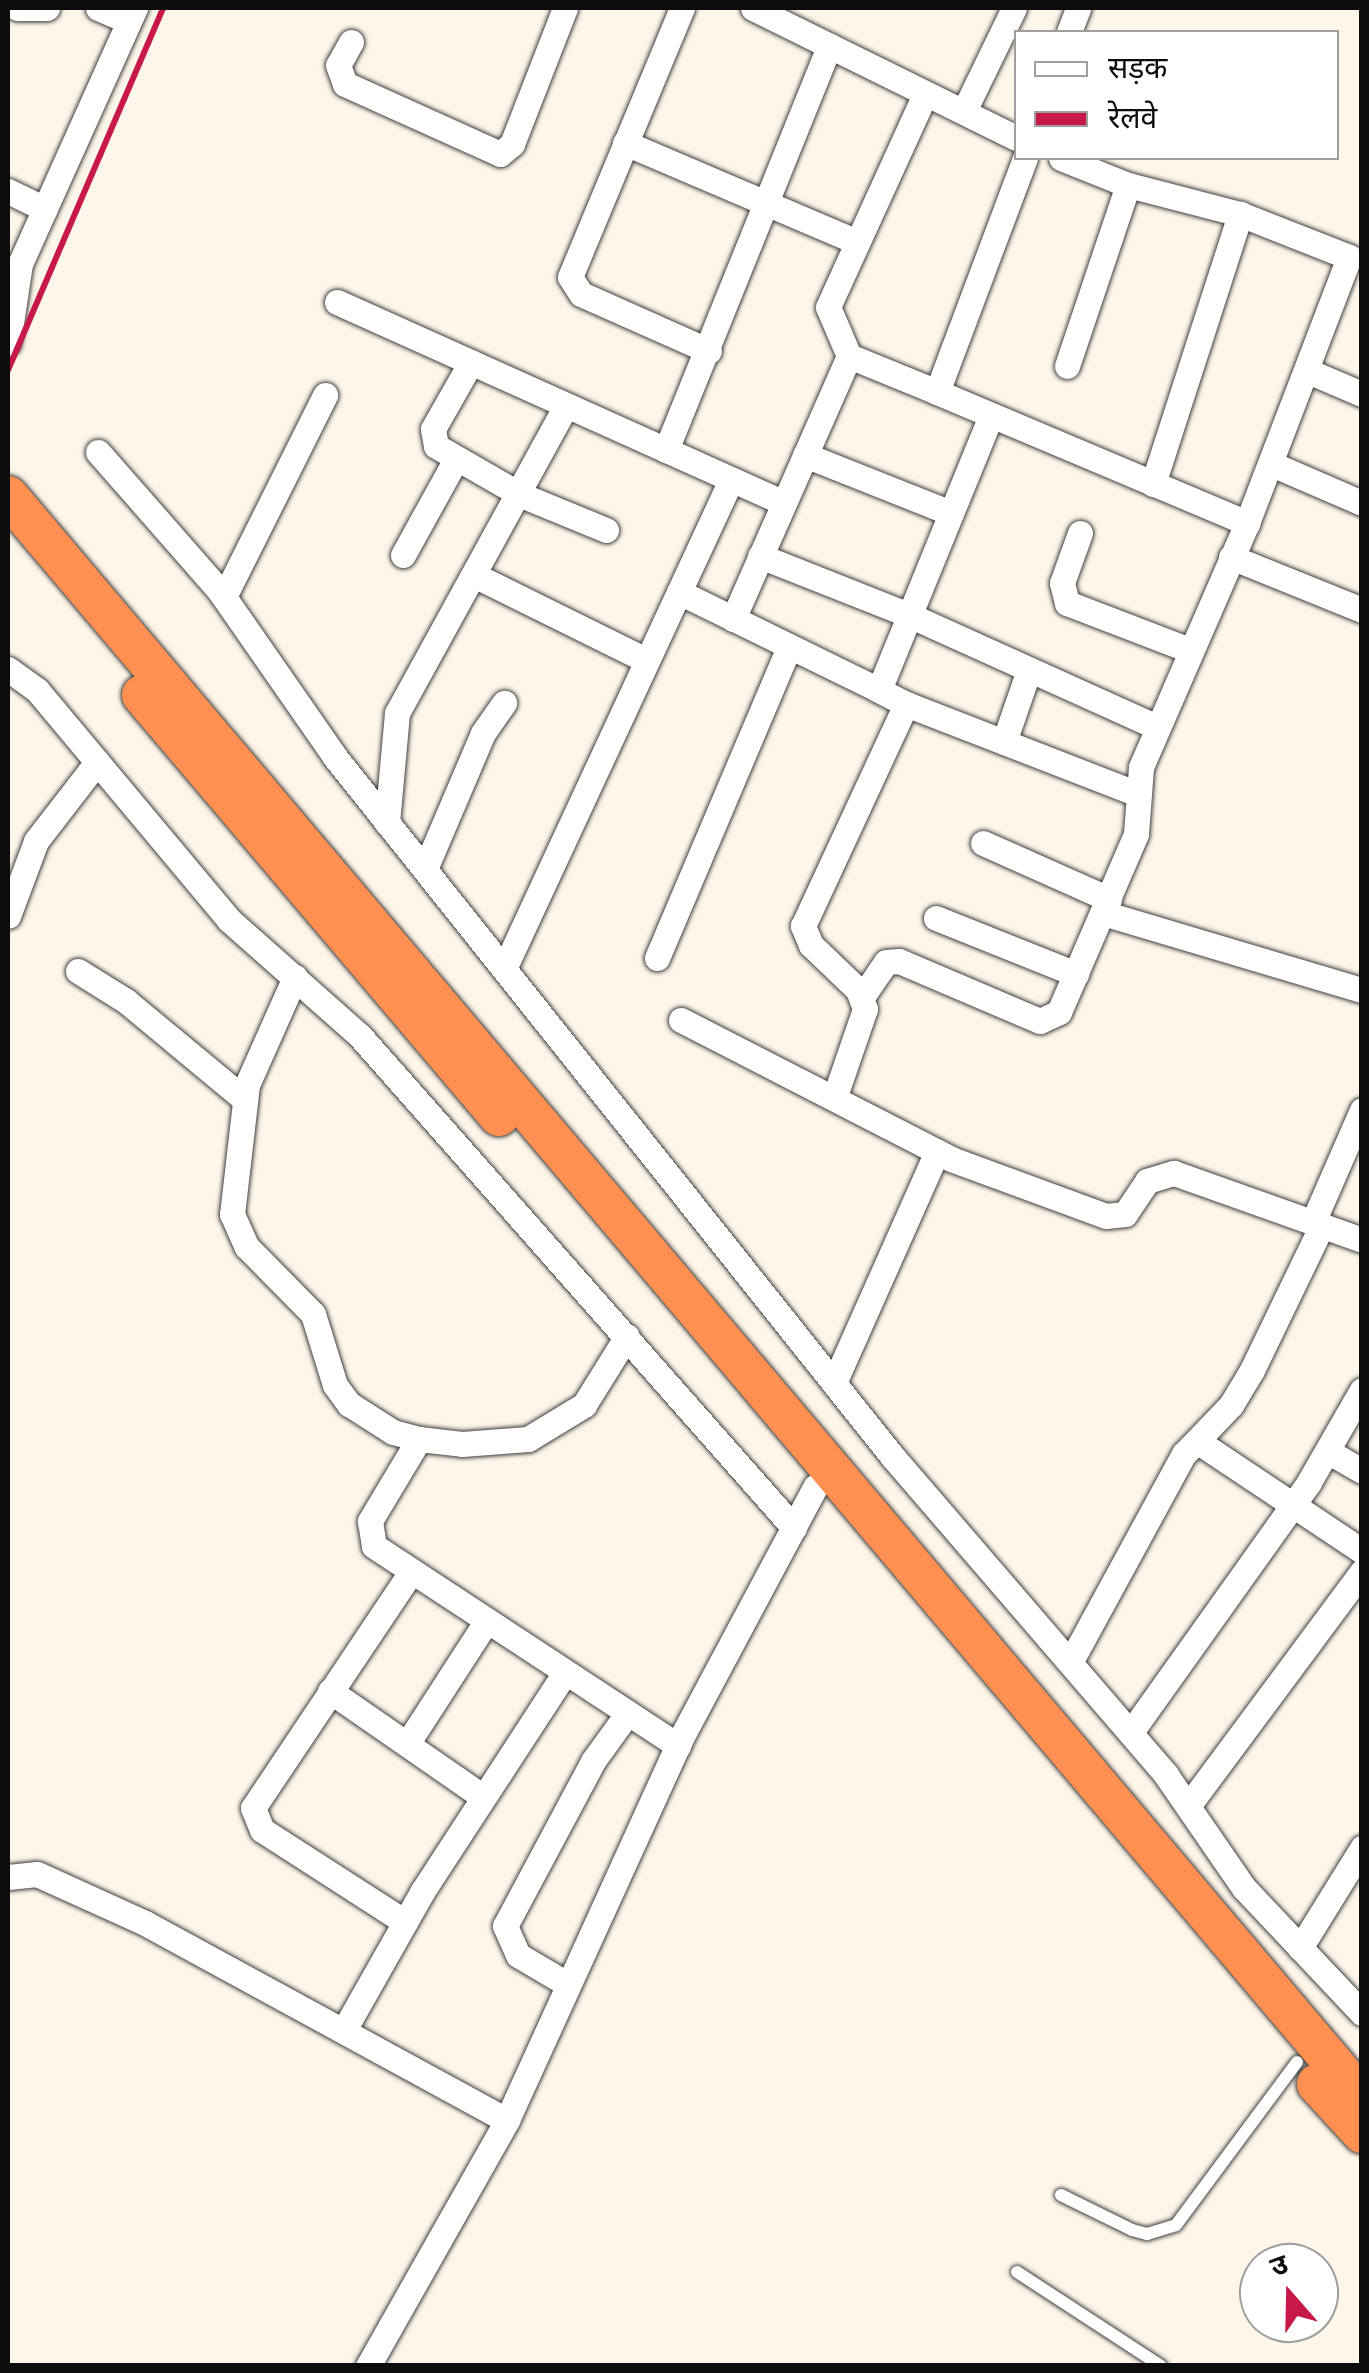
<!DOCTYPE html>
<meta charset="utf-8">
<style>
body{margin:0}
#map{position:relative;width:1369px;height:2373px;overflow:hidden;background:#fff6ea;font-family:Spectral,"Noto Sans Devanagari",serif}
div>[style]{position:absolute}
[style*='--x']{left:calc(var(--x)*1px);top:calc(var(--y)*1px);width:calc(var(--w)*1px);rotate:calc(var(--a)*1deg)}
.roads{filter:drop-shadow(0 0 2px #3f3f3f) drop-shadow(0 0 2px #3f3f3f)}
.service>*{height:12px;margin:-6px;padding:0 6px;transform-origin:6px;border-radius:6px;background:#fff}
.minor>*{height:25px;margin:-12.5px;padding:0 12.5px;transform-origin:12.5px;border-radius:12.5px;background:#fff}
.trunk>*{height:40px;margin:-20px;padding:0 20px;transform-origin:20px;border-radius:20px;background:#ff9051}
.rail>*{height:6px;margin:-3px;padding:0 3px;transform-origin:3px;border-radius:3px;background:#c6194a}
span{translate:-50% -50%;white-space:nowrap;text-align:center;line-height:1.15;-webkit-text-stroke:10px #fff;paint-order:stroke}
.frame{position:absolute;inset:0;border:10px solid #0c0c0c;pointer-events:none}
.legend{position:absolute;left:1014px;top:30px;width:325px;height:130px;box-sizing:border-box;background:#fff;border:2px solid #9e9e9e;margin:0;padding:12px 18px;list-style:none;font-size:30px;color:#0c0c0c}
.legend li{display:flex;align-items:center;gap:20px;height:50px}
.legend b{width:50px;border:2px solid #9e9e9e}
.north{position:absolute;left:1239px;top:2243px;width:100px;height:100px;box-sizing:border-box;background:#fff;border:2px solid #9e9e9e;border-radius:50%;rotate:340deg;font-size:28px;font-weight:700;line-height:40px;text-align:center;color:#0c0c0c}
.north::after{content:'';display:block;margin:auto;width:35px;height:45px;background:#c6194a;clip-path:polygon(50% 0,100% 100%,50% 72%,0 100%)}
</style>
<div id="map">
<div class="roads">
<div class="service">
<i style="--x:1061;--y:2195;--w:79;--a:26.2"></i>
<i style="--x:1132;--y:2230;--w:16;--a:15"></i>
<i style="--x:1147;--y:2234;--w:30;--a:-17"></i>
<i style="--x:1176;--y:2225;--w:203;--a:-53.4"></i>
<i style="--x:1017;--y:2272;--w:172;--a:33.1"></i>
</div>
<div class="minor">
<i style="--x:17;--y:8;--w:30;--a:0"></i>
<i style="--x:98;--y:8;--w:33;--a:23"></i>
<i style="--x:682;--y:8;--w:291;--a:112.6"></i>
<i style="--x:570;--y:277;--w:20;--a:57"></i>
<i style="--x:581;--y:294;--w:140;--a:24"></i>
<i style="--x:753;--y:8;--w:293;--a:26.3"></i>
<i style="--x:1069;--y:32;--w:26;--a:-69"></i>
<i style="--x:351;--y:42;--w:26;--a:119"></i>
<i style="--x:338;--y:65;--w:20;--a:70"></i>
<i style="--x:345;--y:84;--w:170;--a:24.3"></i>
<i style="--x:500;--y:154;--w:16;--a:-40"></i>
<i style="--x:512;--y:144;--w:146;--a:-68.7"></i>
<i style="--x:964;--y:111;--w:114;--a:-64.1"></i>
<i style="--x:625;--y:143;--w:252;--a:23.1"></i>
<i style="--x:1025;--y:158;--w:250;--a:110.6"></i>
<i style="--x:937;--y:392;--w:337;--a:22.9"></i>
<i style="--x:1247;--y:523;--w:285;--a:-69"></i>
<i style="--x:1349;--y:257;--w:117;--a:-158.5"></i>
<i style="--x:1240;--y:214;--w:116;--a:-165.5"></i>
<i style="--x:1128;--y:185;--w:72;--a:-158.1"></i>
<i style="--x:8;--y:191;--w:41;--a:25.9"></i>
<i style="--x:337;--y:302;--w:490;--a:24.2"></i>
<i style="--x:8;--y:343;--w:80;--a:-81.4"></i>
<i style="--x:20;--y:264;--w:281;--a:-65.8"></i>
<i style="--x:849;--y:356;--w:95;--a:22.2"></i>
<i style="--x:471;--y:362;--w:77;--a:119.6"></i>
<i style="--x:433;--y:429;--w:17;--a:80"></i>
<i style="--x:436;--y:446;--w:98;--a:30"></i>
<i style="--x:521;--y:495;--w:92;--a:22.4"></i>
<i style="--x:1067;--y:366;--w:191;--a:-71.4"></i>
<i style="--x:1308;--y:371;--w:59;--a:23.1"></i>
<i style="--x:666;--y:450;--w:436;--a:-68"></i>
<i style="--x:98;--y:452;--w:184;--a:48.8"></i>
<i style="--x:219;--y:590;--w:203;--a:55.2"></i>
<i style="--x:335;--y:757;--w:894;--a:51.45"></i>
<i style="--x:892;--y:1456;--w:421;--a:49.3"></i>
<i style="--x:1166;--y:1775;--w:137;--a:55.4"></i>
<i style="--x:1244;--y:1888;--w:172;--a:46.7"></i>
<i style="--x:805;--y:455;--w:157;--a:21.7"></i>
<i style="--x:1274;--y:465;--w:96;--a:23.4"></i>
<i style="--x:1153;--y:484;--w:284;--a:-72.1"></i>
<i style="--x:1080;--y:533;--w:53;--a:109.8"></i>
<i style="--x:1062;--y:583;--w:21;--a:76"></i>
<i style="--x:1067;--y:603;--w:129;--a:21"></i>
<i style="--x:403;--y:555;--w:110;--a:-61.1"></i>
<i style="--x:760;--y:556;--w:160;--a:21.6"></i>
<i style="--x:909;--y:615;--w:272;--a:24.3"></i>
<i style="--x:1231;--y:557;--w:141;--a:22"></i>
<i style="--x:476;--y:576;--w:190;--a:26.3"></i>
<i style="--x:679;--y:592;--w:223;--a:26.1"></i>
<i style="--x:224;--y:597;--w:226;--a:-63.4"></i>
<i style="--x:733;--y:619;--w:287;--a:-66.2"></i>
<i style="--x:849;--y:356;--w:53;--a:-113.2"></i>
<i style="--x:828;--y:307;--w:234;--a:-65.5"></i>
<i style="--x:8;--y:669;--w:36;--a:36"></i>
<i style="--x:37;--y:690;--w:300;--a:50.1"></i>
<i style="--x:229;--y:920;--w:175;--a:41.5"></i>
<i style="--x:360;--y:1036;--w:656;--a:48.58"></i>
<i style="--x:906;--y:704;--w:249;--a:21.2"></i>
<i style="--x:1004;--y:742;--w:76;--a:-70.9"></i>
<i style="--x:387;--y:823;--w:110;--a:-84.8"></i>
<i style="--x:397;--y:713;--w:351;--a:-61.2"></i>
<i style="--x:983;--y:843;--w:138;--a:24"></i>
<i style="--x:425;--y:869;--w:148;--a:-66.9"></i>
<i style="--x:483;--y:733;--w:37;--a:-55"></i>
<i style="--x:1103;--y:913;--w:270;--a:16.6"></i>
<i style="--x:8;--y:916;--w:80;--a:-69.5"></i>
<i style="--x:36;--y:841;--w:100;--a:-52.3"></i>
<i style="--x:936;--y:918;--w:151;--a:21.8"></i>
<i style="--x:657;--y:958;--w:338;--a:-67"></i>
<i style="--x:504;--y:969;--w:539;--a:-65.1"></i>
<i style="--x:78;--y:971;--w:57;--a:32"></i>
<i style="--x:126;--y:1001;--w:153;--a:39.7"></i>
<i style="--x:295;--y:977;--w:118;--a:114"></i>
<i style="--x:247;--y:1085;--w:130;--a:96.6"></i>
<i style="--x:232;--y:1214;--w:36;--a:66"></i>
<i style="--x:247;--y:1247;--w:94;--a:45.4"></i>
<i style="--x:313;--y:1314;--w:74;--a:72.8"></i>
<i style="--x:335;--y:1385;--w:24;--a:54"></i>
<i style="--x:349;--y:1404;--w:52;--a:32.5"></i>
<i style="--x:393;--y:1432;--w:27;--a:15"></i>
<i style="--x:419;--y:1439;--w:43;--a:6.6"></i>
<i style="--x:462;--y:1444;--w:66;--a:-4.3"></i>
<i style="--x:528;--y:1439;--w:66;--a:-31.3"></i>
<i style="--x:584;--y:1405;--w:81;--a:-58.1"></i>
<i style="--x:862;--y:997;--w:42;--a:-55.6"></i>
<i style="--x:886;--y:962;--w:13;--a:-4"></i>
<i style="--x:899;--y:961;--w:153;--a:23.1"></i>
<i style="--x:1040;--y:1021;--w:21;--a:-25"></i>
<i style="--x:1059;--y:1012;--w:194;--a:-66.6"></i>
<i style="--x:1136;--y:834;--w:67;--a:-85.7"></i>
<i style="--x:1141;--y:767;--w:266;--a:-66.5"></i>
<i style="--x:681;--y:1020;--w:304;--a:27.2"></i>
<i style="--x:951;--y:1159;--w:165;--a:20.2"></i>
<i style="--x:1106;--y:1216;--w:19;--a:-6"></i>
<i style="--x:1125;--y:1214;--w:40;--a:-56"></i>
<i style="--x:1147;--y:1181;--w:28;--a:-17"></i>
<i style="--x:1174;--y:1173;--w:200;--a:19.6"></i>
<i style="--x:835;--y:1096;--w:92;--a:-71"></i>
<i style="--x:865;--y:1009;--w:20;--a:-110"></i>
<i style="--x:858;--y:990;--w:65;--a:-136.2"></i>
<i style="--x:811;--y:945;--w:21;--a:-113"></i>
<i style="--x:803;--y:926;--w:245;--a:-65.1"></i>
<i style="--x:906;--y:704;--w:30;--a:-153"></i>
<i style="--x:879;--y:690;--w:296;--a:-67.8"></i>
<i style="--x:1313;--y:1222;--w:122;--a:-66.4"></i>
<i style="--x:834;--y:1383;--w:253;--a:-66"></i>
<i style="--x:419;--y:1439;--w:96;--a:120.9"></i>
<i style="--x:370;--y:1521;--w:25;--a:81"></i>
<i style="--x:374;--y:1546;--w:364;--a:33.3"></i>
<i style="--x:1197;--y:1441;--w:198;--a:33.7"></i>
<i style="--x:1329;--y:1452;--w:38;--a:30"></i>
<i style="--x:1072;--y:1659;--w:234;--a:-61.4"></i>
<i style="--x:1184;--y:1454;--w:68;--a:-46.2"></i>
<i style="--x:1231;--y:1405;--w:41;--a:-59"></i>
<i style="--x:1252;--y:1370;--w:161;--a:-64.2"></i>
<i style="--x:330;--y:1691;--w:186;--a:34.7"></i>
<i style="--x:1131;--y:1732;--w:307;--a:-54.5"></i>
<i style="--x:1309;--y:1482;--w:106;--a:-60.1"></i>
<i style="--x:407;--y:1744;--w:145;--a:-57.1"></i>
<i style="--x:1188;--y:1806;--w:292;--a:-53.4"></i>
<i style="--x:8;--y:1877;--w:29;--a:-6"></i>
<i style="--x:37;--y:1874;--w:119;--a:24.4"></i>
<i style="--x:145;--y:1923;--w:412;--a:28.6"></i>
<i style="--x:405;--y:1922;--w:170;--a:-147.2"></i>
<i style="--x:262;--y:1830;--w:24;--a:-112"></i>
<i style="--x:253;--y:1808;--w:284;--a:-56.2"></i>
<i style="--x:1300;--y:1948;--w:118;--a:-58.2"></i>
<i style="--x:567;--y:1984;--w:57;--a:-149.4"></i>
<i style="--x:518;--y:1955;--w:32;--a:-114"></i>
<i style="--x:505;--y:1926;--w:187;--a:-61.9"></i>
<i style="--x:593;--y:1761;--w:58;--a:-54.1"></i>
<i style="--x:344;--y:2030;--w:159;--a:-60.5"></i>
<i style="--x:422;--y:1892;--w:260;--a:-56.9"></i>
<i style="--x:368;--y:2366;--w:283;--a:-60.5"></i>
<i style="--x:507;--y:2120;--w:418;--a:-65.5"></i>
<i style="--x:680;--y:1740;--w:287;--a:-61.9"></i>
</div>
<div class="trunk">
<i style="--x:8;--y:496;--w:2097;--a:49.78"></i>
<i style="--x:142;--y:695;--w:552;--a:49.7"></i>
<i style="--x:1317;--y:2084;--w:67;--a:47.4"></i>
</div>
</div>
<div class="rail">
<i style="--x:8;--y:370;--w:394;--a:-66.8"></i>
</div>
<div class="frame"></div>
<ul class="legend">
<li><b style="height:12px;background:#fff"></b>सड़क</li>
<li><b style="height:12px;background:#c6194a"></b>रेलवे</li>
</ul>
<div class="north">उ</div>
</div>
